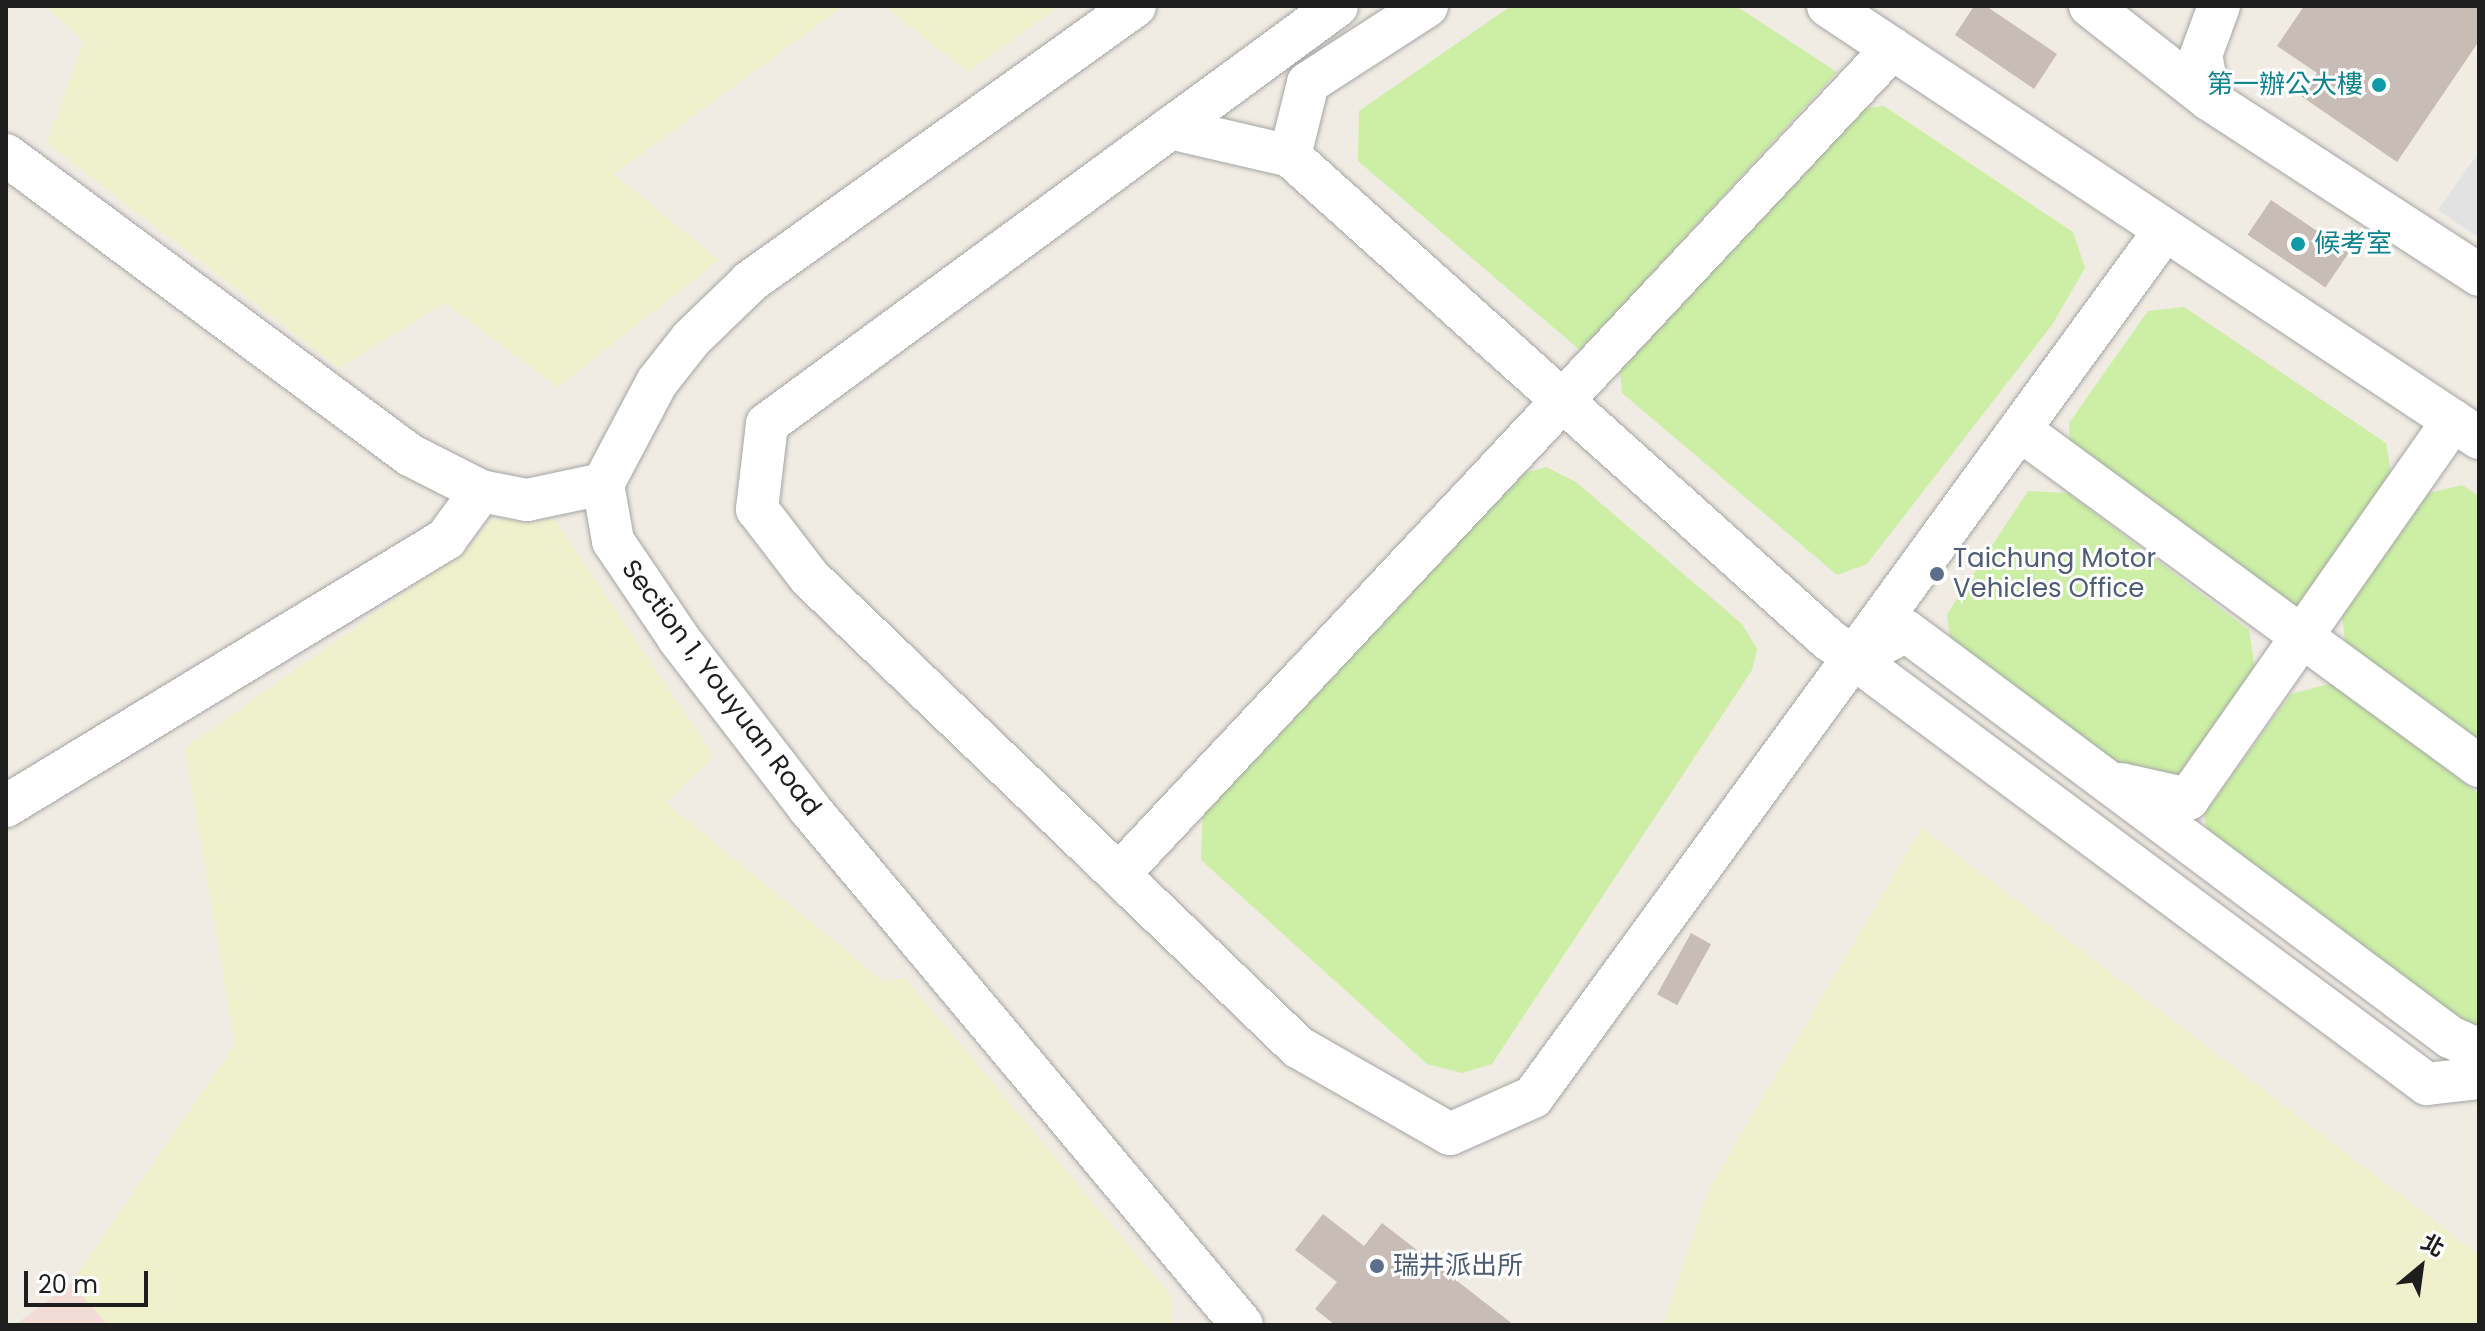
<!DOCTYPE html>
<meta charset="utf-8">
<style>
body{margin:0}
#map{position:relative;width:2485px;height:1331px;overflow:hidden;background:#f0ebe3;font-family:Poppins,"Noto Sans TC",sans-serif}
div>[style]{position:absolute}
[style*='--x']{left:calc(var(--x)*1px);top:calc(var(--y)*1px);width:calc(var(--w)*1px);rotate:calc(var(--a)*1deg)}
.military>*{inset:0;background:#f3dcd5}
.farmland>*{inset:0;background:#eff1cd}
.grass>*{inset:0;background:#ccefa5}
.parking>*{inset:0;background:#e2e2e2}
.building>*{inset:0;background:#c8bdb6;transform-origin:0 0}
.roads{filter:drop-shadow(0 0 2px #a5a5a5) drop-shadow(0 0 2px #a5a5a5)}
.minor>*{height:42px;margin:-21px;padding:0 21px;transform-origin:21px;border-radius:21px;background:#fff}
.dots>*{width:22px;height:22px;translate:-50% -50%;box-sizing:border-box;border:4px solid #fff;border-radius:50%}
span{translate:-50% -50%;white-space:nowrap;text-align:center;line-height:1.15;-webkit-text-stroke:6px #fff;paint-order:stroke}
.culture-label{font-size:26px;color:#0d838f}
.right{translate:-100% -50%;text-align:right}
.left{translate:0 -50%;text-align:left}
.service-label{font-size:26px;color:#4e5e75}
.street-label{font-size:26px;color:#1e1e1e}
.frame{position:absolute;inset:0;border:8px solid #1e1e1e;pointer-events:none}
.north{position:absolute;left:2381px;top:1227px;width:80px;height:80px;-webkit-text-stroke:6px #fff;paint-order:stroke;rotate:29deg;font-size:22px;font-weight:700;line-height:32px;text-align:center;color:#1e1e1e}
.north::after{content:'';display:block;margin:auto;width:28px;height:36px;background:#1e1e1e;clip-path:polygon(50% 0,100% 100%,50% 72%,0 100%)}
.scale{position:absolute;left:24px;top:1271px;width:124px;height:36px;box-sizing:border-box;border:4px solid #1e1e1e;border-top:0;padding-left:10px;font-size:24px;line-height:28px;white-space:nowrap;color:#1e1e1e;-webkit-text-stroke:6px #fff;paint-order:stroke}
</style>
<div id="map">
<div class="military">
<i style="clip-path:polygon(71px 1283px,108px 1325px,15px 1325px)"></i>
</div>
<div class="farmland">
<i style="clip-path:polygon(46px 6px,844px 6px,614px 174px,719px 260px,558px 387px,445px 303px,339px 368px,47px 143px,84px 41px)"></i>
<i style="clip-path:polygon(884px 6px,1060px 6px,968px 72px)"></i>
<i style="clip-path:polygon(490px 519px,555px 520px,714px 756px,666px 803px,883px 981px,905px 978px,1171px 1296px,1171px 1325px,108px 1325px,71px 1283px,235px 1045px,185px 748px,470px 546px)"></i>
<i style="clip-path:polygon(1922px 828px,2479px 1255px,2479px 1325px,1663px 1325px,1710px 1187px)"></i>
</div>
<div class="grass">
<i style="clip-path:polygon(1511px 6px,1736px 6px,1837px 72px,1581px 351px,1358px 161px,1359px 111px)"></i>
<i style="clip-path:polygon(1884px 106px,2073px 232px,2085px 268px,2052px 325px,1867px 564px,1837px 575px,1622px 393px,1620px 371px,1857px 109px)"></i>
<i style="clip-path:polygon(2184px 307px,2386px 443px,2391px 475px,2296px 608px,2070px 456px,2069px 423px,2148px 311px)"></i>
<i style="clip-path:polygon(1546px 467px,1576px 482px,1742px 624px,1757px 649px,1752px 670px,1492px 1064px,1462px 1073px,1427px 1064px,1201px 860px,1203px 809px,1518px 475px)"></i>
<i style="clip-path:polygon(2462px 485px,2479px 496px,2479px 752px,2347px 656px,2342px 616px,2426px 494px)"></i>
<i style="clip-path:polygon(2028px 491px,2068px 493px,2249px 630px,2255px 670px,2171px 784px,2119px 777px,1951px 648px,1947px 614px)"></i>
<i style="clip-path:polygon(2333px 683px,2479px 794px,2479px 1030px,2449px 1028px,2210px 844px,2204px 814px,2291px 694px)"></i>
</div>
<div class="parking">
<i style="clip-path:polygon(2479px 152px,2479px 238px,2438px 210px)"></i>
</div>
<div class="building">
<i style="clip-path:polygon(1974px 6px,1986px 6px,2057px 54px,2034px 89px,1955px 35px)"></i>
<i style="clip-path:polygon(2304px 6px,2479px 6px,2479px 41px,2397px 162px,2301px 96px,2317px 73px,2277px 46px)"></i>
<i style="left:2271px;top:200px;width:94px;height:42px;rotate:34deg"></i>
<i style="left:1691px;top:933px;width:23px;height:70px;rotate:29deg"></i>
<i style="clip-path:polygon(1323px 1214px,1364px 1246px,1382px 1223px,1514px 1325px,1335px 1325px,1315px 1309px,1337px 1282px,1295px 1250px)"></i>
</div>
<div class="roads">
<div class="minor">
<i style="--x:1135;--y:6;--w:474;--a:144.4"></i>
<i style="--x:750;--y:282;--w:82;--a:136"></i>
<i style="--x:691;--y:339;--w:55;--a:128.3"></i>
<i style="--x:657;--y:382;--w:115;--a:117.9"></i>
<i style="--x:603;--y:484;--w:58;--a:80"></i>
<i style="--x:613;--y:541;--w:118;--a:56"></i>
<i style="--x:679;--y:639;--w:213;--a:52.4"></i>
<i style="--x:809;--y:808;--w:674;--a:50.05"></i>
<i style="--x:1337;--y:6;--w:707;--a:143.75"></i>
<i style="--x:767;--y:424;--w:86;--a:96.7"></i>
<i style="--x:757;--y:509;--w:87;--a:52.5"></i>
<i style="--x:810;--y:578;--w:677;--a:43.86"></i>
<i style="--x:1298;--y:1047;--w:175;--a:29.8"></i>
<i style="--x:1450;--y:1134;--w:91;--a:-24"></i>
<i style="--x:1533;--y:1097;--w:1073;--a:-53.91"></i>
<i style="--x:1427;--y:6;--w:142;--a:147.1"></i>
<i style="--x:1308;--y:83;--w:75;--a:103.9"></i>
<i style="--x:1290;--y:156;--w:723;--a:41.92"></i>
<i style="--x:1828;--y:639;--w:746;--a:36.61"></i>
<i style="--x:2427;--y:1084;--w:52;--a:-6.6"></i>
<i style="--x:1828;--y:6;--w:781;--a:33.57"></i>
<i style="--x:2090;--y:6;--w:152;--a:38.1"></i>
<i style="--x:2210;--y:100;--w:46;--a:-101.3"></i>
<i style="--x:2201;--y:55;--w:52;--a:-69.8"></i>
<i style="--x:2210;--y:100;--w:321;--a:33"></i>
<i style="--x:1170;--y:128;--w:123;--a:13.1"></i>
<i style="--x:6;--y:155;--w:503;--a:36.6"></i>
<i style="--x:410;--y:455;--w:80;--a:26.9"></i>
<i style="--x:481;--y:491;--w:47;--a:11.1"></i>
<i style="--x:527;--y:500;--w:78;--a:-11.9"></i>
<i style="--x:2020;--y:430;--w:569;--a:36.21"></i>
<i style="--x:1859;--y:656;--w:53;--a:-28"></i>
<i style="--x:1906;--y:631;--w:679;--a:36.73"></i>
<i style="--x:2450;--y:1037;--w:32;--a:24"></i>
<i style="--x:2121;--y:784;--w:69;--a:12.6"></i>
<i style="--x:2188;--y:799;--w:462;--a:-55"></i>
<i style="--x:6;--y:806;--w:515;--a:-31.25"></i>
<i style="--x:446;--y:539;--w:59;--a:-53.9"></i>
<i style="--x:1119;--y:874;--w:1131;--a:-46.86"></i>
</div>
</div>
<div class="dots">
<i style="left:2379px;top:85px;background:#0f9aa8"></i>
<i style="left:2298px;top:244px;background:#0f9aa8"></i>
<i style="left:1937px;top:574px;background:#5c6f8a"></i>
<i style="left:1377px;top:1266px;background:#5c6f8a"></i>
</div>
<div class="culture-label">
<span class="right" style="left:2363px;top:85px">第一辦公大樓</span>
<span class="left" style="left:2314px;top:244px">候考室</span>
</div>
<div class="service-label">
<span class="left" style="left:1953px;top:574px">Taichung Motor<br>Vehicles Office</span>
<span class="left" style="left:1393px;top:1266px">瑞井派出所</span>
</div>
<div class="street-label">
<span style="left:721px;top:688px;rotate:53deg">Section 1, Youyuan Road</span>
</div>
<div class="frame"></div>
<div class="north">北</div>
<div class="scale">20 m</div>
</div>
